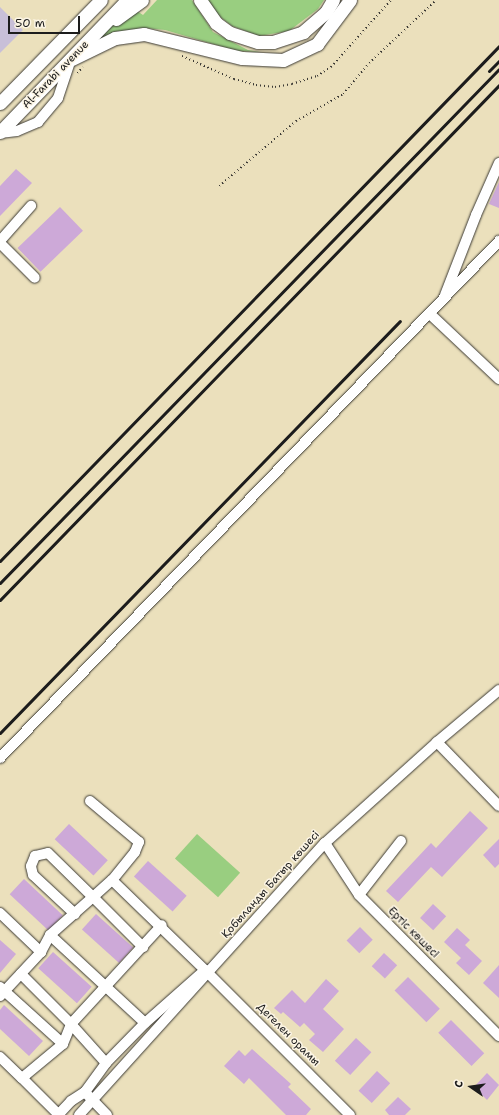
<!DOCTYPE html>
<meta charset="utf-8">
<style>
body{margin:0}
#map{position:relative;width:499px;height:1115px;overflow:hidden;background:#ebe0bc;font-family:"Shantell Sans",sans-serif}
div>[style]{position:absolute}
[style*='--x']{left:calc(var(--x)*1px);top:calc(var(--y)*1px);width:calc(var(--w)*1px);rotate:calc(var(--a)*1deg)}
.industrial>*{inset:0;background:#c8bfd8}
.green>*{inset:0;background:#99ce80;transform-origin:0 0}
.building>*{inset:0;background:#cda9d8;transform-origin:0 0}
.path>*{height:1.5px;margin-top:-0.75px;transform-origin:0;background:repeating-linear-gradient(90deg,#3b3934 0 1px,transparent 0 4px)}
.roads{filter:drop-shadow(0 0 1px #3b3934) drop-shadow(0 0 1px #3b3934)}
.minor>*{height:10px;margin:-5px;padding:0 5px;transform-origin:5px;border-radius:5px;background:#fff}
.major>*{height:13px;margin:-6.5px;padding:0 6.5px;transform-origin:6.5px;border-radius:6.5px;background:#fff}
.rail>*{height:3px;margin:-1.5px;padding:0 1.5px;transform-origin:1.5px;border-radius:1.5px;background:#1c1c1c}
span{translate:-50% -50%;white-space:nowrap;text-align:center;line-height:1.15;-webkit-text-stroke:3px #fcf5e5;paint-order:stroke}
.street-label{font-size:11px;color:#1c1c1c}
.north{position:absolute;left:451px;top:1067px;width:40px;height:40px;-webkit-text-stroke:3px #fcf5e5;paint-order:stroke;rotate:283deg;font-size:11px;font-weight:700;line-height:16px;text-align:center;color:#1c1c1c}
.north::after{content:'';display:block;margin:auto;width:14px;height:18px;background:#1c1c1c;clip-path:polygon(50% 0,100% 100%,50% 72%,0 100%)}
.scale{position:absolute;left:8px;top:16px;width:72px;height:18px;box-sizing:border-box;border:2px solid #1c1c1c;border-top:0;padding-left:5px;font-size:12px;line-height:14px;white-space:nowrap;color:#1c1c1c;-webkit-text-stroke:3px #fcf5e5;paint-order:stroke}
</style>
<div id="map">
<div class="industrial">
<i style="clip-path:polygon(0 7px,23px 30px,0 53px)"></i>
</div>
<div class="green">
<i style="clip-path:polygon(157px 0,192px 0,213px 32px,248px 50px,260px 52px,237px 51px,165px 30px,145px 28px,114px 32px,98px 40px,110px 26px,137px 11px,143px 15px)"></i>
<i style="clip-path:polygon(208px 0,324px 0,318px 9px,289px 31px,259px 36px,232px 26px,219px 16px)"></i>
<i style="left:197px;top:834px;width:58px;height:33px;rotate:42deg"></i>
</div>
<div class="building">
<i style="clip-path:polygon(16px 169px,32px 183px,0 216px,0 186px)"></i>
<i style="clip-path:polygon(499px 182px,499px 208px,489px 204px)"></i>
<i style="left:60px;top:207px;width:33px;height:59px;rotate:46deg"></i>
<i style="clip-path:polygon(470px 811px,488px 828px,442px 877px,431px 867px,398px 902px,386px 891px,431px 843px,436px 848px)"></i>
<i style="left:69px;top:824px;width:53px;height:21px;rotate:43deg"></i>
<i style="clip-path:polygon(499px 839px,499px 864px,495px 868px,483px 855px)"></i>
<i style="left:148px;top:861px;width:52px;height:21px;rotate:42deg"></i>
<i style="left:24px;top:879px;width:53px;height:21px;rotate:43deg"></i>
<i style="left:433px;top:904px;width:18px;height:19px;rotate:43deg"></i>
<i style="left:96px;top:914px;width:50px;height:21px;rotate:42deg"></i>
<i style="left:360px;top:927px;width:18px;height:19px;rotate:45deg"></i>
<i style="clip-path:polygon(457px 928px,470px 940px,465px 945px,482px 961px,469px 975px,456px 963px,461px 958px,444px 942px)"></i>
<i style="clip-path:polygon(0 940px,16px 954px,0 973px)"></i>
<i style="left:53px;top:952px;width:52px;height:22px;rotate:42deg"></i>
<i style="left:384px;top:953px;width:18px;height:18px;rotate:43deg"></i>
<i style="clip-path:polygon(499px 965px,499px 998px,483px 983px)"></i>
<i style="left:408px;top:977px;width:45px;height:19px;rotate:45deg"></i>
<i style="clip-path:polygon(326px 979px,339px 991px,323px 1009px,344px 1029px,323px 1052px,309px 1040px,315px 1034px,304px 1023px,300px 1027px,283px 1012px,281px 1014px,274px 1008px,292px 990px,305px 1003px)"></i>
<i style="clip-path:polygon(4px 1005px,43px 1041px,29px 1056px,0 1029px,0 1010px)"></i>
<i style="left:451px;top:1020px;width:47px;height:18px;rotate:45deg"></i>
<i style="left:356px;top:1038px;width:21px;height:31px;rotate:43deg"></i>
<i style="clip-path:polygon(252px 1049px,291px 1084px,288px 1087px,311px 1109px,306px 1115px,286px 1115px,249px 1078px,244px 1084px,224px 1066px,239px 1050px,245px 1056px)"></i>
<i style="left:377px;top:1071px;width:18px;height:27px;rotate:43deg"></i>
<i style="clip-path:polygon(487px 1073px,499px 1085px,487px 1100px,474px 1087px)"></i>
<i style="clip-path:polygon(398px 1097px,411px 1109px,405px 1115px,389px 1115px,385px 1110px)"></i>
</div>
<div class="path">
<i style="--x:182;--y:56;--w:57;--a:23.9"></i>
<i style="--x:234;--y:79;--w:23;--a:15"></i>
<i style="--x:256;--y:85;--w:19;--a:6"></i>
<i style="--x:275;--y:87;--w:17;--a:-10"></i>
<i style="--x:292;--y:84;--w:26;--a:-18"></i>
<i style="--x:317;--y:76;--w:17;--a:-33"></i>
<i style="--x:331;--y:67;--w:90;--a:-48.2"></i>
<i style="--x:77;--y:73;--w:8;--a:-45"></i>
<i style="--x:219;--y:186;--w:101;--a:-40.2"></i>
<i style="--x:296;--y:121;--w:54;--a:-29.9"></i>
<i style="--x:343;--y:94;--w:40;--a:-50"></i>
<i style="--x:369;--y:63;--w:92;--a:-43.2"></i>
</div>
<div class="roads">
<div class="minor">
<i style="--x:0;--y:133;--w:17;--a:-7"></i>
<i style="--x:17;--y:131;--w:23;--a:-23"></i>
<i style="--x:38;--y:122;--w:31;--a:-50"></i>
<i style="--x:58;--y:98;--w:41;--a:-71.6"></i>
<i style="--x:0;--y:241;--w:47;--a:-48.5"></i>
<i style="--x:0;--y:243;--w:49;--a:45"></i>
<i style="--x:445;--y:295;--w:86;--a:-68.8"></i>
<i style="--x:476;--y:215;--w:57;--a:-66.1"></i>
<i style="--x:430;--y:314;--w:95;--a:43.3"></i>
<i style="--x:437;--y:742;--w:89;--a:45.9"></i>
<i style="--x:0;--y:758;--w:719;--a:-46.01"></i>
<i style="--x:90;--y:801;--w:64;--a:39.9"></i>
<i style="--x:139;--y:842;--w:11;--a:112"></i>
<i style="--x:135;--y:852;--w:36;--a:129"></i>
<i style="--x:401;--y:841;--w:68;--a:127.9"></i>
<i style="--x:359;--y:895;--w:199;--a:45.2"></i>
<i style="--x:325;--y:843;--w:62;--a:56.8"></i>
<i style="--x:0;--y:913;--w:57;--a:43.6"></i>
<i style="--x:75;--y:914;--w:57;--a:-137.1"></i>
<i style="--x:33;--y:875;--w:9;--a:-103"></i>
<i style="--x:31;--y:866;--w:11;--a:-68"></i>
<i style="--x:35;--y:856;--w:13;--a:-13"></i>
<i style="--x:48;--y:853;--w:63;--a:44.4"></i>
<i style="--x:93;--y:897;--w:25;--a:-42"></i>
<i style="--x:112;--y:880;--w:129;--a:44.1"></i>
<i style="--x:205;--y:970;--w:80;--a:138.5"></i>
<i style="--x:145;--y:1023;--w:56;--a:134.3"></i>
<i style="--x:50;--y:935;--w:129;--a:42.8"></i>
<i style="--x:205;--y:970;--w:205;--a:45"></i>
<i style="--x:0;--y:987;--w:85;--a:42.1"></i>
<i style="--x:0;--y:996;--w:60;--a:-47"></i>
<i style="--x:41;--y:952;--w:19;--a:-62"></i>
<i style="--x:50;--y:935;--w:57;--a:-41.5"></i>
<i style="--x:93;--y:897;--w:71;--a:45"></i>
<i style="--x:0;--y:1057;--w:30;--a:44"></i>
<i style="--x:22;--y:1078;--w:53;--a:-39.7"></i>
<i style="--x:63;--y:1044;--w:22;--a:-68"></i>
<i style="--x:71;--y:1024;--w:71;--a:-135"></i>
<i style="--x:22;--y:1078;--w:51;--a:45"></i>
<i style="--x:58;--y:1115;--w:19;--a:-47"></i>
<i style="--x:71;--y:1101;--w:17;--a:-33"></i>
<i style="--x:79;--y:1115;--w:367;--a:-47.9"></i>
<i style="--x:325;--y:843;--w:151;--a:-42"></i>
<i style="--x:437;--y:742;--w:81;--a:-40"></i>
<i style="--x:107;--y:1115;--w:32;--a:-134"></i>
<i style="--x:85;--y:1092;--w:36;--a:-54"></i>
<i style="--x:106;--y:1063;--w:52;--a:-131.9"></i>
<i style="--x:71;--y:1024;--w:134;--a:-47.4"></i>
</div>
<div class="major">
<i style="--x:200;--y:0;--w:28;--a:55"></i>
<i style="--x:216;--y:23;--w:17;--a:36"></i>
<i style="--x:230;--y:33;--w:29;--a:18"></i>
<i style="--x:258;--y:42;--w:15;--a:0"></i>
<i style="--x:273;--y:42;--w:32;--a:-18"></i>
<i style="--x:303;--y:32;--w:30;--a:-41"></i>
<i style="--x:326;--y:12;--w:14;--a:-60"></i>
<i style="--x:116;--y:19;--w:32;--a:-36"></i>
<i style="--x:72;--y:59;--w:48;--a:-26"></i>
<i style="--x:115;--y:38;--w:29;--a:-8"></i>
<i style="--x:144;--y:34;--w:101;--a:13.8"></i>
<i style="--x:242;--y:58;--w:41;--a:2.8"></i>
<i style="--x:283;--y:60;--w:38;--a:-25"></i>
<i style="--x:317;--y:44;--w:55;--a:-53.1"></i>
<i style="--x:0;--y:103;--w:144;--a:-45.6"></i>
<i style="--x:0;--y:132;--w:183;--a:-46.1"></i>
</div>
</div>
<div class="rail">
<i style="--x:489;--y:71;--w:14;--a:-45"></i>
<i style="--x:0;--y:561;--w:717;--a:-45.9"></i>
<i style="--x:0;--y:583;--w:716;--a:-45.85"></i>
<i style="--x:0;--y:600;--w:717;--a:-45.9"></i>
<i style="--x:0;--y:733;--w:574;--a:-45.85"></i>
</div>
<div class="street-label">
<span style="left:56px;top:75px;rotate:-46deg">Al-Farabi avenue</span>
<span style="left:271px;top:885px;rotate:-48deg">Қобыланды Батыр көшесі</span>
<span style="left:413px;top:933px;rotate:45deg">Ертіс көшесі</span>
<span style="left:288px;top:1035px;rotate:45deg">Дегелен орамы</span>
</div>
<div class="north">С</div>
<div class="scale">50 m</div>
</div>
